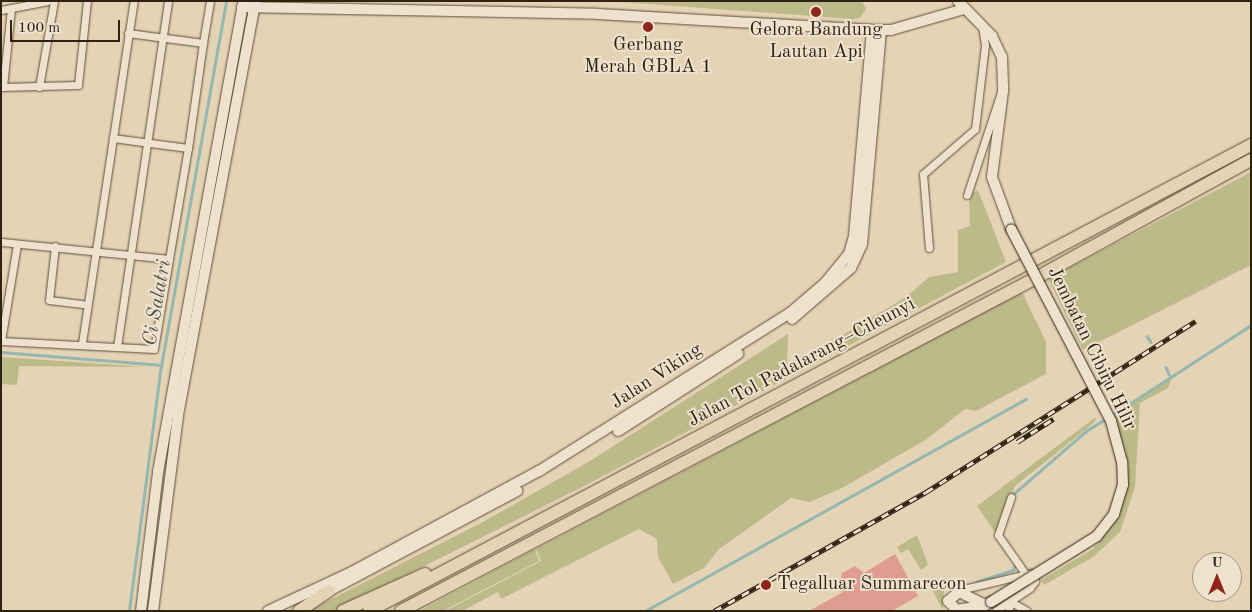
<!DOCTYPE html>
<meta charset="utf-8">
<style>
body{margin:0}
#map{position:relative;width:1252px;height:612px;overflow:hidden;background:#e5d3b5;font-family:"Old Standard TT",serif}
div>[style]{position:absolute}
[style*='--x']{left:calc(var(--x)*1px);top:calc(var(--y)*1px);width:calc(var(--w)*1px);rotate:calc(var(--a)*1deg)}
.green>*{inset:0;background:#bcba88}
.stream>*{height:2.5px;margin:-1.25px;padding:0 1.25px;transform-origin:1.25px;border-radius:1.25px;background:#96b7af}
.building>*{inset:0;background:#e09c90}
.roads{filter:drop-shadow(0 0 1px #5d4e39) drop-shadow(0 0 1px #5d4e39)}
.street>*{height:7px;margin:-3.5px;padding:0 3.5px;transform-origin:3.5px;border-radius:3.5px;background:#eee2cf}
.secondary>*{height:10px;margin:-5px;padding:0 5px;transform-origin:5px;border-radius:5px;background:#eee2cf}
.highway>*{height:12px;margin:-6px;padding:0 6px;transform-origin:6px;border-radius:6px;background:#e5d3b5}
.rail>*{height:4.5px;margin-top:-2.25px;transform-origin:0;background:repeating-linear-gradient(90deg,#eee2cf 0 8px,#302210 0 16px);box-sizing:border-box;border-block:1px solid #302210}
.bridges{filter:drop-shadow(0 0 1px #302210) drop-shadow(0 0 1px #302210)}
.secondary-bridge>*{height:10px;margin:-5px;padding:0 5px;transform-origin:5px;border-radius:5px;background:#eee2cf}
.dots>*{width:14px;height:14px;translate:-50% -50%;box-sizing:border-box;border:2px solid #eee2cf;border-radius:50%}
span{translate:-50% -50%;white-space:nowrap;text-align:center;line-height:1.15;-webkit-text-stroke:4px #eee2cf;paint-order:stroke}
.poi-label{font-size:19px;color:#302210}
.left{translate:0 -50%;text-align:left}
.street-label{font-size:19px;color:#302210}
.water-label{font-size:20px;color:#4f4f40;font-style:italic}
.frame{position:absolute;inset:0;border:2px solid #302210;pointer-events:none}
.north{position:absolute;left:1192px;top:552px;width:50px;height:50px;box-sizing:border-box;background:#eee2cf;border:1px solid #a29583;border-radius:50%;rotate:0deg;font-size:14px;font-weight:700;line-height:20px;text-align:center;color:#302210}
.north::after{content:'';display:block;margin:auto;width:18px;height:22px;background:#8f2418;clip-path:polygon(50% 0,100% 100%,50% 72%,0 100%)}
.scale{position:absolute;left:10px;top:20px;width:110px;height:22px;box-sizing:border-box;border:2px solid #302210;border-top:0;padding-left:6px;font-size:15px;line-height:18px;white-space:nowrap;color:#302210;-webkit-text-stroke:4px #eee2cf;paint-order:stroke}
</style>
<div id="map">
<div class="green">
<i style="clip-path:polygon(607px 1px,862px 1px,866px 9px,860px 18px,853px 19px)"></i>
<i style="clip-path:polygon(1251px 172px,1251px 265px,1083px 350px,1048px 279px)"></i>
<i style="clip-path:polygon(978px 190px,1006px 262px,588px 484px,335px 611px,308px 611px,481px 523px,590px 461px,788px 334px,787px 369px,906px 297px,929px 277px,958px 272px,958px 230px,970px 226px,969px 195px)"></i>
<i style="clip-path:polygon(1022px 292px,1046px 342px,1046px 374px,976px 411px,965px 409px,927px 439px,842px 488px,810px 502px,791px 498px,719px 549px,704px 568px,673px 584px,658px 557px,657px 539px,639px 529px,501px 599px,498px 592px,462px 611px,445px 611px,541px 561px,536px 549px)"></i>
<i style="clip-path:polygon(1px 357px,148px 367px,19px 366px,17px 385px,1px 384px)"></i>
<i style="clip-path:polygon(1172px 376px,1168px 388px,1140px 403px,1135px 487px,1120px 532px,1093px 557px,1044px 585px,1041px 580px,1093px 549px,1117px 519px,1128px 466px,1113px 418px)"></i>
<i style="clip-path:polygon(1096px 417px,1095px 422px,1015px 486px,996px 534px,977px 506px)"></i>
<i style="clip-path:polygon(917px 535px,928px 565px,921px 570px,908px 549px,901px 553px,897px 547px)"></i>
<i style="clip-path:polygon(535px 549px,539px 561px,443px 611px,419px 611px)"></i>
<i style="clip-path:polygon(933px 579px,944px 591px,943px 610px,928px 582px)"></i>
</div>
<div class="stream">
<i style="--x:1147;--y:336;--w:7;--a:56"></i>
<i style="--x:1;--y:352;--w:161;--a:4.6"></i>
<i style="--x:1166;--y:367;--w:8;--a:67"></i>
<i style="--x:1112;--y:415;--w:166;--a:-32.9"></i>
<i style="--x:1011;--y:496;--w:99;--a:-40.9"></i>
<i style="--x:1086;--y:431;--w:25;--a:-32"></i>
<i style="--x:976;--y:582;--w:39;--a:-18"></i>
<i style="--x:1013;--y:570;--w:6;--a:-72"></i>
<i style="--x:129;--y:611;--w:241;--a:-82.6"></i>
<i style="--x:160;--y:372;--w:377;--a:-79.9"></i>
<i style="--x:645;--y:611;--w:436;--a:-29.1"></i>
</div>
<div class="building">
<i style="clip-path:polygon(895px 554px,918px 596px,892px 611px,809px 611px,843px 592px,839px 585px,842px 573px,855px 566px,864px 573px)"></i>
</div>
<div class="roads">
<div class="street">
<i style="--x:1;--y:10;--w:48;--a:-10.8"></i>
<i style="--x:128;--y:33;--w:76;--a:7.6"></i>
<i style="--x:203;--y:43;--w:106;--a:98.1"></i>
<i style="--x:203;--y:43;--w:43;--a:-80.5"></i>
<i style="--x:1;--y:87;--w:77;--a:-1.5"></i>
<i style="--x:78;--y:85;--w:84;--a:-83.9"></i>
<i style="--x:3;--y:87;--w:79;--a:-84.2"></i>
<i style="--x:39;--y:87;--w:87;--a:-80.1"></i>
<i style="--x:967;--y:195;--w:105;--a:-71.7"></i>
<i style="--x:2;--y:242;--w:168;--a:5.8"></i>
<i style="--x:169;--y:259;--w:113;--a:-80.3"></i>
<i style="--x:188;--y:148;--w:76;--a:-172.4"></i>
<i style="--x:55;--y:246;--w:54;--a:96.3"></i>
<i style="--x:49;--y:300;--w:38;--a:7"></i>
<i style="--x:929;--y:248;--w:74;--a:-94.6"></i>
<i style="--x:923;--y:174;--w:69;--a:-40.9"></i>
<i style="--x:975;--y:129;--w:85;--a:-83.2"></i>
<i style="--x:985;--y:45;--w:19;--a:-99"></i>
<i style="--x:1;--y:341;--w:153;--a:3"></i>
<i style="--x:154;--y:349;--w:91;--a:-80.5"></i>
<i style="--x:1;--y:341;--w:98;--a:-80.6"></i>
<i style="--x:82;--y:343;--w:346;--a:-81.4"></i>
<i style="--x:117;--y:347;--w:350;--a:-81.6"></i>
<i style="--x:1011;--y:497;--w:40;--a:108.9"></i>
<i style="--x:998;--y:535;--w:45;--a:54.9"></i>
<i style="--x:955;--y:591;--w:78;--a:-13.3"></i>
<i style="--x:1031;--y:573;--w:9;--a:63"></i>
<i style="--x:1035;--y:581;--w:9;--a:126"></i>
<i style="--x:1030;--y:588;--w:42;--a:146.7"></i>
<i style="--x:1008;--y:611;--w:9;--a:-72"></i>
<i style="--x:1011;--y:602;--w:18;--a:29"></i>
</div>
<div class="secondary">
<i style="--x:958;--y:1;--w:49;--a:45.8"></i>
<i style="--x:992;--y:36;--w:23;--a:65"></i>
<i style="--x:1002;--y:57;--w:34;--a:88"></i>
<i style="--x:1003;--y:91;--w:87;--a:97.3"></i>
<i style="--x:992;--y:177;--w:55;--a:69.9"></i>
<i style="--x:242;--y:7;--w:356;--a:1.1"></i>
<i style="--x:598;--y:14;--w:274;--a:3.3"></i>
<i style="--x:872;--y:30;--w:19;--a:0"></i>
<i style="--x:891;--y:30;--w:76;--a:-16"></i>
<i style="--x:792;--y:319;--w:78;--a:-40.8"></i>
<i style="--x:851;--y:268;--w:26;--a:-65"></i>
<i style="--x:862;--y:244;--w:215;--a:-84.9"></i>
<i style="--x:618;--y:431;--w:143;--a:-32.7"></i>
<i style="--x:323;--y:594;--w:220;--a:-28"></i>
<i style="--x:985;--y:605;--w:29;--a:-153"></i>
<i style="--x:959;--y:592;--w:14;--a:141"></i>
<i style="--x:948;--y:601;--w:13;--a:45"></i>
<i style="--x:957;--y:610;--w:28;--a:-10"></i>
<i style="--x:985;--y:605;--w:7;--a:-27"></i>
<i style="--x:141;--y:611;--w:140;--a:-83"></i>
<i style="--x:158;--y:472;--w:478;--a:-79.7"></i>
<i style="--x:153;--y:611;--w:198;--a:-82.7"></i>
<i style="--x:178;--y:415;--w:419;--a:-79.4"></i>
<i style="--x:268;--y:611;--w:93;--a:-24.9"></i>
<i style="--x:352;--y:572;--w:213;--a:-28.4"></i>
<i style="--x:539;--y:471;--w:297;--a:-32.2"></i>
<i style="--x:790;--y:313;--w:48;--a:-40.7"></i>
<i style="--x:826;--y:282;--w:36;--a:-51"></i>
<i style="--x:849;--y:254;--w:19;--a:-74"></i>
<i style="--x:854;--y:236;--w:207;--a:-85"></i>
</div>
<div class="highway">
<i style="--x:299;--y:611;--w:36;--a:-34"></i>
<i style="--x:343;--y:611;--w:90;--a:-24.3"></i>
<i style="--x:369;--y:611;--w:998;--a:-27.85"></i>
<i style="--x:401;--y:611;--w:717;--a:-27.67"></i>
<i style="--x:1036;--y:278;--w:245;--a:-28.8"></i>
</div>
</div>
<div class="rail">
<i style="--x:1017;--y:442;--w:43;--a:-32.6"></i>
<i style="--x:714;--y:611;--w:243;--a:-29.3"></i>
<i style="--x:926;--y:492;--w:319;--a:-32.4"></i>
</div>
<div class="bridges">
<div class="secondary-bridge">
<i style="--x:991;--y:602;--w:125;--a:-31.9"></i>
<i style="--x:1097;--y:536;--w:28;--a:-52"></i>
<i style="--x:1114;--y:514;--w:30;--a:-73"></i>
<i style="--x:1123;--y:485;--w:23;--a:-92"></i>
<i style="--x:1122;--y:462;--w:42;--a:-105"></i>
<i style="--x:1111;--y:421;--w:216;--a:-117.5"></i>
</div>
</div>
<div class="dots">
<i style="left:816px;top:12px;background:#8f2418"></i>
<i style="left:648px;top:27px;background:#8f2418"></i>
<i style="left:766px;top:585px;background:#8f2418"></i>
</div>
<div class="poi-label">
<span style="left:816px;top:42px">Gelora Bandung<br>Lautan Api</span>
<span style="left:648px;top:57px">Gerbang<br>Merah GBLA 1</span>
<span class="left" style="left:777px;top:585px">Tegalluar Summarecon</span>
</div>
<div class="street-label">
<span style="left:1091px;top:349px;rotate:64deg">Jembatan Cibiru Hilir</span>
<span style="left:802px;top:363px;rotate:-28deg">Jalan Tol Padalarang–Cileunyi</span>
<span style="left:657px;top:377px;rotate:-33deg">Jalan Viking</span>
</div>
<div class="water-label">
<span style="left:158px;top:303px;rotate:-80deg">Ci Salatri</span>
</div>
<div class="frame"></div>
<div class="north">U</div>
<div class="scale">100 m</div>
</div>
